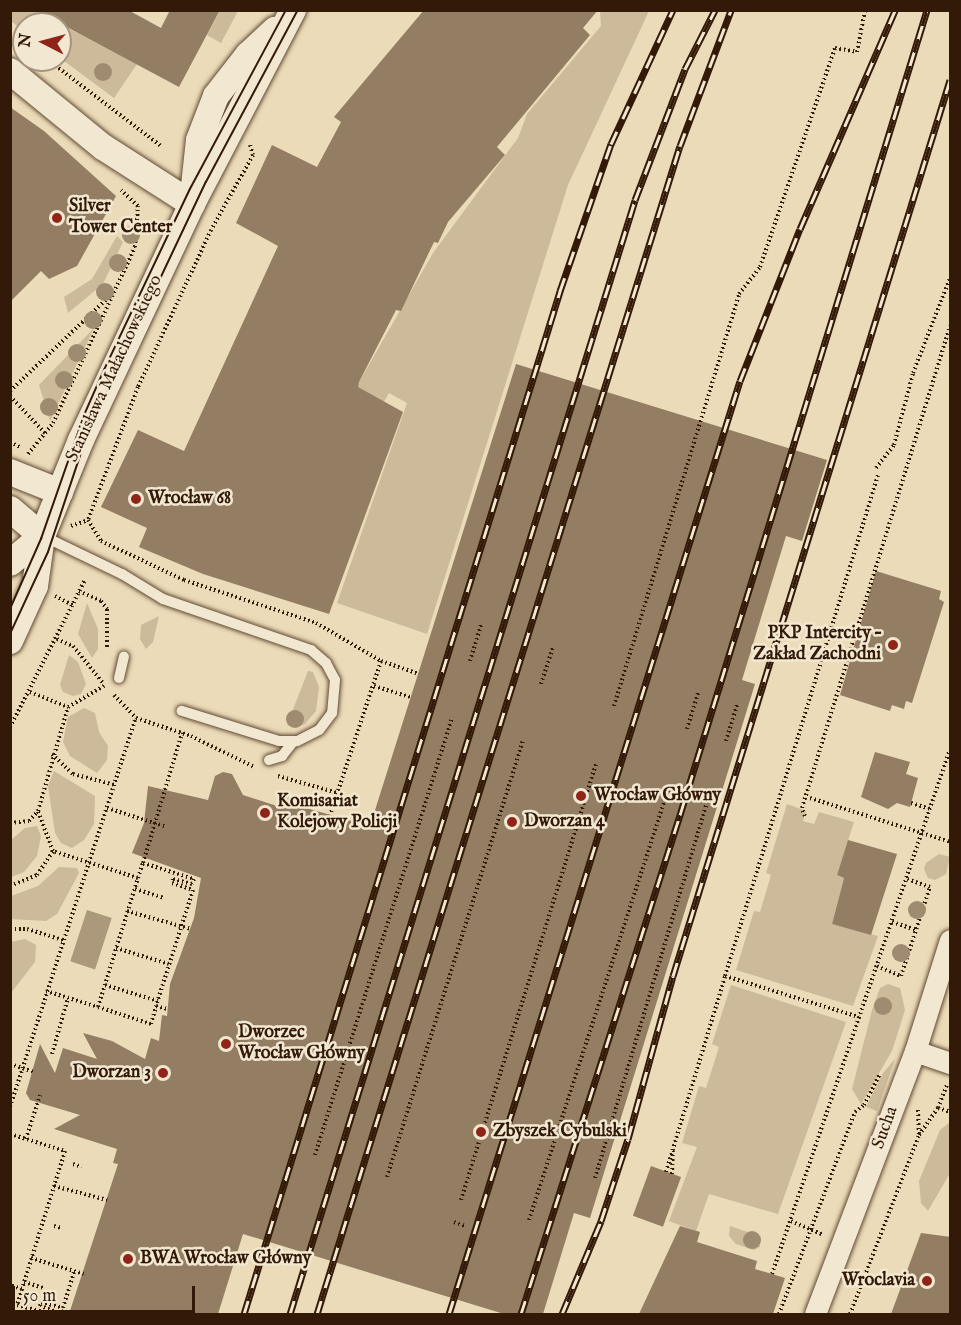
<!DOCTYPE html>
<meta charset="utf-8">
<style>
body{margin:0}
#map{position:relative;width:961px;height:1325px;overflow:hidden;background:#ebdbb8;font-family:"IM FELL English",serif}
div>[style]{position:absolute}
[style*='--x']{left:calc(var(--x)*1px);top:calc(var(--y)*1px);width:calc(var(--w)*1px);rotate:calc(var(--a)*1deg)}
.green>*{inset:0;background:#ccba9a}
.water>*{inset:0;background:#ac997c;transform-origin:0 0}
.building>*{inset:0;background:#937e64;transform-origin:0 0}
.path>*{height:4px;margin-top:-2px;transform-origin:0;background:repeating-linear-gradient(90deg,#331a08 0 1.5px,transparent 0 4.5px)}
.roads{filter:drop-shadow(0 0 2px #614a34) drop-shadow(0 0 2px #614a34)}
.service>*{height:10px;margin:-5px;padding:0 5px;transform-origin:5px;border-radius:5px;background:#f2e8d1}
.minor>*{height:21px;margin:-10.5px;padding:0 10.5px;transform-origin:10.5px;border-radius:10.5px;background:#f2e8d1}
.tertiary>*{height:26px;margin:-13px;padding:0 13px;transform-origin:13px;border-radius:13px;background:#f2e8d1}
.tram>*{height:1.5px;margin:-0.75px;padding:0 0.75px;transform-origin:0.75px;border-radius:0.75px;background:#331a08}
.rail>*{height:7px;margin-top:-3.5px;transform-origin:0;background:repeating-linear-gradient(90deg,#f2e8d1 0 14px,#331a08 0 28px);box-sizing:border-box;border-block:2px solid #331a08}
.trees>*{width:18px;height:18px;margin:-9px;border-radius:50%;background:#9f8b6f}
.dots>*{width:16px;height:16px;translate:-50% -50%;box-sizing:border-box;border:3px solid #f2e8d1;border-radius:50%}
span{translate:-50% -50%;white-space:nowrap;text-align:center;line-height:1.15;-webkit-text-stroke:5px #f2e8d1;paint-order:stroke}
.poi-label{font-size:18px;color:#331a08;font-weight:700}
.left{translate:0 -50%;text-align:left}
.right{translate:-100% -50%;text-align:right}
.street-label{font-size:18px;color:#331a08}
.frame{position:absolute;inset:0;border:12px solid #331a08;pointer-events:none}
.north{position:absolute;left:12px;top:12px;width:60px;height:60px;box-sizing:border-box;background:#f2e8d1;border:2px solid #a69681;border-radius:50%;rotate:276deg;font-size:16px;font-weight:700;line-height:24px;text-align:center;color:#331a08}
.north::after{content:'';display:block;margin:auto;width:21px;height:27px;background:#8f2418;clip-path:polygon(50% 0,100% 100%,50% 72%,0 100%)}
.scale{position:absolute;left:12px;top:1286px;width:183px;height:27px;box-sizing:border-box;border:3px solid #331a08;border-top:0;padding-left:8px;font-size:18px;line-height:21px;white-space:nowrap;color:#331a08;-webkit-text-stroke:4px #f2e8d1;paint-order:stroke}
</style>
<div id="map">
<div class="green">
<i style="clip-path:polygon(10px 11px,35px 11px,137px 64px,114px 98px,60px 58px,60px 24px,24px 24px,24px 31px,11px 21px)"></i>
<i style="clip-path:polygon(220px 11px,238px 11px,221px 43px,207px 35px)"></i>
<i style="clip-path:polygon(600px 11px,649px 11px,568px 185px,427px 634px,337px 603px,407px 403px,389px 393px,290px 563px,339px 417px,433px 253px,518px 138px,527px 114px,601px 26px)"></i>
<i style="clip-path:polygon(117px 236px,123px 242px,103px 284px,68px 313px,64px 297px,92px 279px)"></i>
<i style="clip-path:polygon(94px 328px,50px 421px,39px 385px)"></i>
<i style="clip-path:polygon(87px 603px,98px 629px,98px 649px,92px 658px,78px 634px)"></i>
<i style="clip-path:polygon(159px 616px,153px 642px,146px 649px,140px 639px,141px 625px)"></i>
<i style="clip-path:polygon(69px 655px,78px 662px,86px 684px,81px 694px,73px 696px,63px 692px,60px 685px)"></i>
<i style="clip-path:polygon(308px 671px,313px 672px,319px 687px,316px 711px,304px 725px,287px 725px)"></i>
<i style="clip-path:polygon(84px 708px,95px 713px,99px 732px,108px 746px,107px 760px,97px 773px,70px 756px,63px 742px,68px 717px)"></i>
<i style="clip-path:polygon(54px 771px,95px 796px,94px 824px,84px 840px,72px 848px,61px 843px,55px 833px,48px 786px)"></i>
<i style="clip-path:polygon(787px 804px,806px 811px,803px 821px,814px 824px,819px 812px,854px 822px,837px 875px,844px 878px,832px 924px,878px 936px,853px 1006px,736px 970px,754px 911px,760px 912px,771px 875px,766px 873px)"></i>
<i style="clip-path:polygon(37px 826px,41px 836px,37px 856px,24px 872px,11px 877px,11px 840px,25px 828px)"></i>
<i style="clip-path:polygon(939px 854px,950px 857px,946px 874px,935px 880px,928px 878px,924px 869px,926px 863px)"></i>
<i style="clip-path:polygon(59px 867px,77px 868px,79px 873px,57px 914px,46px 921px,11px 919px,11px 896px,38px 886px)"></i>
<i style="clip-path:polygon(25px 939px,36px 945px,35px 962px,11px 993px,11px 942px)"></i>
<i style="clip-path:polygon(888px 984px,900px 988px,905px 1010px,892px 1051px,861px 1104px,852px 1089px,872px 1010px,880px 988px)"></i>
<i style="clip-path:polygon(731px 985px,846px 1022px,778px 1214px,709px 1194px,696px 1231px,669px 1221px,697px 1147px,682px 1143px,699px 1086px,706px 1088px,719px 1047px,712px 1044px)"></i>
<i style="clip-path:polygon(895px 1059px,877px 1111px,866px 1107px,883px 1073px)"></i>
<i style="clip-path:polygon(950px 1122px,950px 1173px,928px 1211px,921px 1203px,919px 1181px,940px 1130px)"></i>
<i style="clip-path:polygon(730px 1226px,759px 1236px,760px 1247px,754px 1250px,736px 1244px,729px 1236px)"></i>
</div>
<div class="water">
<i style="left:87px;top:910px;width:26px;height:54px;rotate:18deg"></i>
</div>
<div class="building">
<i style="clip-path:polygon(35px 10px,128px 10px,161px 28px,170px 10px,220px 10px,179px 87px)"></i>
<i style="clip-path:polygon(424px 10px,598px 10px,583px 28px,590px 35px,497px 147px,505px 155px,448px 222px,438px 243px,434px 242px,401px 311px,396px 310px,359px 382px,358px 387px,403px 412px,329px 614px,203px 574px,139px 547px,147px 528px,101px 507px,138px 430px,184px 451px,278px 246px,236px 223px,272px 145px,317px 167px,341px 122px,334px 117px)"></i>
<i style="clip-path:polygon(10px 107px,44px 131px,116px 196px,77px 266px,49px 279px,41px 271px,10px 302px)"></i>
<i style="clip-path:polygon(516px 364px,827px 460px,802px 541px,786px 536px,742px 680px,755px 684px,590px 1218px,574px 1213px,543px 1314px,504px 1314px,243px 1234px,218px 1314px,69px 1314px,118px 1164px,113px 1163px,117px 1149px,54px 1129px,80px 1115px,30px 1100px,26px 1093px,40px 1044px,55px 1073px,63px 1048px,97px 1059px,83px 1033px,112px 1041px,145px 1059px,151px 1038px,159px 1041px,162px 1015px,167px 1016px,170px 984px,194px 918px,201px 878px,132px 853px,144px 823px,148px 786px,208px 800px,215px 776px,223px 772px,232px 774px,243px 795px,277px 806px,291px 796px,299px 806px,370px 826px)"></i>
<i style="clip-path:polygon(876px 571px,941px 591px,939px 599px,944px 602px,912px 703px,906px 701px,904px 709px,892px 705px,890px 711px,840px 695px)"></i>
<i style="clip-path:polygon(875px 752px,910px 762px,906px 774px,918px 778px,910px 807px,897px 803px,888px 809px,861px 797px)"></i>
<i style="clip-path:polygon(848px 840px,897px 854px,871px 935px,832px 924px,844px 878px,837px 875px)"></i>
<i style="left:651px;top:1166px;width:32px;height:53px;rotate:20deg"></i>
<i style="clip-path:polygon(680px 1226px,700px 1232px,697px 1242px,757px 1261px,755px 1269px,785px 1278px,773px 1314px,639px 1314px)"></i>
<i style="clip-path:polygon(921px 1233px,951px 1237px,951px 1314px,891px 1314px)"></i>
</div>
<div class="path">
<i style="--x:10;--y:34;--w:17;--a:33"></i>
<i style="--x:48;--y:60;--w:143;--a:37.3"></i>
<i style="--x:250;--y:145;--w:10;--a:73"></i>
<i style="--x:253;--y:155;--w:86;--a:119.2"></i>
<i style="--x:211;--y:230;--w:173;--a:114.9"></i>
<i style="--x:138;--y:387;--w:142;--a:110.6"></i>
<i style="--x:88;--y:520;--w:25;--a:58"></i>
<i style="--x:101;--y:541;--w:92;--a:25.2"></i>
<i style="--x:184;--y:580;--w:139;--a:18"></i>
<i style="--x:316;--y:623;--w:75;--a:30.3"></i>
<i style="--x:381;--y:661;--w:162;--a:108.3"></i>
<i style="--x:10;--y:391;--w:144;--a:-43.6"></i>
<i style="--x:10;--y:396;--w:51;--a:46.6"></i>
<i style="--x:10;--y:442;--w:11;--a:27"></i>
<i style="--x:28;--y:454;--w:40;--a:-51"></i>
<i style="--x:53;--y:423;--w:194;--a:-65"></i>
<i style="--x:135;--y:247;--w:41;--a:-85.8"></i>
<i style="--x:138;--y:206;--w:23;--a:-137"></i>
<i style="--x:876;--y:468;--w:29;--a:-52"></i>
<i style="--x:894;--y:445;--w:74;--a:-75.2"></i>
<i style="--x:913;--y:373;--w:102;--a:-68.7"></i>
<i style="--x:71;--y:526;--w:18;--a:-19"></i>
<i style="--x:79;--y:591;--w:24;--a:24"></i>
<i style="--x:101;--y:601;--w:10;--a:53"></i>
<i style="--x:107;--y:609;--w:40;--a:90"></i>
<i style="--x:55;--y:596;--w:20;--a:27"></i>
<i style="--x:57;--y:639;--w:17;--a:24"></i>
<i style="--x:73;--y:646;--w:48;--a:51"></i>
<i style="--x:381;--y:661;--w:40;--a:18.9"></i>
<i style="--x:470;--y:661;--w:38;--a:-73"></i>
<i style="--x:541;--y:684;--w:39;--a:-72"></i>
<i style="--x:374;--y:686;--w:39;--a:17"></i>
<i style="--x:30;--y:692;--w:41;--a:21.5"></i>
<i style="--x:114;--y:695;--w:32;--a:46"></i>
<i style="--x:614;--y:706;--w:431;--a:-73.1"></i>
<i style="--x:739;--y:294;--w:34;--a:-52"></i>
<i style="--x:760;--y:267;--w:231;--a:-71.1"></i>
<i style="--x:835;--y:48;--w:22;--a:10"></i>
<i style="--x:857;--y:52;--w:43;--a:-79.2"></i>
<i style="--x:10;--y:727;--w:165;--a:-63"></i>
<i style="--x:687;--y:729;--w:38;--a:-73"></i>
<i style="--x:726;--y:741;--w:38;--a:-73"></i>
<i style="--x:52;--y:754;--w:29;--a:44"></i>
<i style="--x:73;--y:774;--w:43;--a:14.7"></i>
<i style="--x:278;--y:776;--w:62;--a:15.8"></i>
<i style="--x:810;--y:798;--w:147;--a:17.4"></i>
<i style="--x:911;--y:803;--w:21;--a:17"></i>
<i style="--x:107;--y:808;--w:60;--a:17.5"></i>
<i style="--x:805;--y:816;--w:9;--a:-111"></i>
<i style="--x:802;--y:808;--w:504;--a:-72.93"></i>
<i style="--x:10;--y:823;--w:19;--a:-6"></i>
<i style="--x:29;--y:821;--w:13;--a:-48"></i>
<i style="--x:143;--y:863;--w:136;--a:-73.3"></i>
<i style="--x:138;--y:878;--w:16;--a:-72"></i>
<i style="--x:143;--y:863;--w:53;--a:17.4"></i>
<i style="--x:194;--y:879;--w:5;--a:112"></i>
<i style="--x:192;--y:884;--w:20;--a:-165"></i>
<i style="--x:173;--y:879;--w:4;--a:104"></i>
<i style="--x:172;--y:883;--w:22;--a:18"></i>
<i style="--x:193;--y:890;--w:122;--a:107.7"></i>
<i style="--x:156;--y:1006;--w:11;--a:15"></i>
<i style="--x:10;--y:886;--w:29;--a:-22"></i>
<i style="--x:37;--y:875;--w:29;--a:-56"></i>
<i style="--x:135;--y:889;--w:31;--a:17"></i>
<i style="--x:127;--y:911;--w:66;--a:15.7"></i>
<i style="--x:892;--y:922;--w:25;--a:18"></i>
<i style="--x:10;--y:929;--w:17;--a:0"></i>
<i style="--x:27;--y:929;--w:38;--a:17"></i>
<i style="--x:116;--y:948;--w:55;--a:16.8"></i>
<i style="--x:877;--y:966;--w:26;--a:23"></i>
<i style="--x:901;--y:976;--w:94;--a:-72"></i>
<i style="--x:930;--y:887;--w:24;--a:-161"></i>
<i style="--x:725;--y:976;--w:524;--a:-73.02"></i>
<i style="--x:105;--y:985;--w:55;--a:16.8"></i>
<i style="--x:46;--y:991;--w:54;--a:17.1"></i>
<i style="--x:98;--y:1007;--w:135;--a:-72.8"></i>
<i style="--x:138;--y:878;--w:89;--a:-162.4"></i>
<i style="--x:53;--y:851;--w:43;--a:-110.6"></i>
<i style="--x:38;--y:811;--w:108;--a:-73.9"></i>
<i style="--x:68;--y:707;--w:42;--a:-30.3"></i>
<i style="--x:98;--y:1007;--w:56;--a:17.8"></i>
<i style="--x:151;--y:1024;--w:19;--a:-74"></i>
<i style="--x:52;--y:1054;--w:58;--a:-74.1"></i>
<i style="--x:10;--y:1064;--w:26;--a:18"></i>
<i style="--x:10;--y:1107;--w:409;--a:-72.1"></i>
<i style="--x:136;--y:718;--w:58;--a:18.1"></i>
<i style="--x:191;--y:736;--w:70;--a:26.2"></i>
<i style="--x:938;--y:1108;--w:13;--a:18"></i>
<i style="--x:918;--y:1110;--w:25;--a:88"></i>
<i style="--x:10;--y:1134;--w:58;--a:17.2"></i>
<i style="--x:65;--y:1151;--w:145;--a:107.3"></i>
<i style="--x:22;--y:1289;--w:13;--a:-162"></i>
<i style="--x:26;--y:1139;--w:46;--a:-72.3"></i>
<i style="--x:315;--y:1155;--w:457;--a:-72.6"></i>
<i style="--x:73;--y:1164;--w:9;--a:18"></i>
<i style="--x:666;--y:1172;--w:205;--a:-73.2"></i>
<i style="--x:725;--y:976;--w:140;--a:17"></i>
<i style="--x:672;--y:1174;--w:23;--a:-88"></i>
<i style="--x:387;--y:1177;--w:457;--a:-72.7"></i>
<i style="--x:595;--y:1178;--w:395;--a:-73.4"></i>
<i style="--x:54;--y:1186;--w:55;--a:14.8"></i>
<i style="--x:461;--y:1200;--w:456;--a:-72.8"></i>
<i style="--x:529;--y:1220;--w:455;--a:-72.1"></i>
<i style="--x:791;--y:1221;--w:34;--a:23"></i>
<i style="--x:454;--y:1222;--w:12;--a:20"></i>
<i style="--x:54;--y:1226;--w:8;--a:14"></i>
<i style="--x:31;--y:1258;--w:55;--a:16.8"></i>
<i style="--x:772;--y:1274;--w:554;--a:-71.27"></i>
<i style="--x:24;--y:1282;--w:21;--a:17"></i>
<i style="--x:22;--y:1289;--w:17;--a:107"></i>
<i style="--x:17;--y:1305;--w:34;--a:15"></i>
<i style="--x:62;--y:1314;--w:23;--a:-160"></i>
<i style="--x:40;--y:1306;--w:4;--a:-76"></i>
<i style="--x:41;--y:1302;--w:23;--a:15"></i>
<i style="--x:63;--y:1308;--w:39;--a:-73"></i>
<i style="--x:779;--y:1314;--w:216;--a:-69.4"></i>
<i style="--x:855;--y:1112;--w:11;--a:-38"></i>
<i style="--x:864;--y:1105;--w:35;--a:-63"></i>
<i style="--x:850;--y:1314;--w:192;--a:-68.9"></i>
<i style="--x:919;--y:1135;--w:33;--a:-55"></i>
<i style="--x:938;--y:1108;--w:26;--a:-69"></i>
</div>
<div class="roads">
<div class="service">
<i style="--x:43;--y:536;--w:88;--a:25.7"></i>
<i style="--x:122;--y:574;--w:48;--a:31.4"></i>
<i style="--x:163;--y:599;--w:157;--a:19"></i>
<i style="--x:311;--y:650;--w:20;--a:41"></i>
<i style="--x:326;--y:663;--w:19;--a:62"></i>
<i style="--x:335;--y:680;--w:33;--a:95"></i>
<i style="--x:332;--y:713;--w:21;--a:127"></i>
<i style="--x:319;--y:730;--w:25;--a:153"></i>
<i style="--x:297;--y:741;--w:18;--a:180"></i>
<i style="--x:279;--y:741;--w:102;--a:-162.8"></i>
<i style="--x:119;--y:678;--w:22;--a:-77"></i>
<i style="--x:269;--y:760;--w:14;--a:-17"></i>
<i style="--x:282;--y:756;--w:18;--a:-52"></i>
</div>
<div class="minor">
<i style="--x:915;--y:1051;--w:37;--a:19"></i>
<i style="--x:815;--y:1314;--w:281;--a:-69.2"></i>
<i style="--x:915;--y:1051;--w:116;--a:-72.5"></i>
</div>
<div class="tertiary">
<i style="--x:10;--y:71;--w:120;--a:39.3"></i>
<i style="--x:103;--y:147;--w:106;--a:32.6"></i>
<i style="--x:194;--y:186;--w:46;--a:-83.8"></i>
<i style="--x:199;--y:140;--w:47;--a:-68.9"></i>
<i style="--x:216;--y:96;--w:52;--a:-52"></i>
<i style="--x:248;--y:55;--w:37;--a:-43"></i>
<i style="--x:10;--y:472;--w:54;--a:21.8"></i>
<i style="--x:10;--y:509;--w:42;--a:40.2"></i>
<i style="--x:10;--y:563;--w:42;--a:-40.2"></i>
<i style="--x:10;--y:641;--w:60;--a:-65.6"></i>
<i style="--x:35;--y:586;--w:50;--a:-82"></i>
<i style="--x:42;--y:536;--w:104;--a:-67.9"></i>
<i style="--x:81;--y:440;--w:261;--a:-64.8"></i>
<i style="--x:192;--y:204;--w:219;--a:-62.5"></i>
</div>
</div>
<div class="tram">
<i style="--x:10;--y:609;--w:77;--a:-66.1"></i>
<i style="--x:41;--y:539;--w:133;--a:-70.8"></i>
<i style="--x:85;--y:413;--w:47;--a:-66.2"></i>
<i style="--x:104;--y:370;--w:200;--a:-64.6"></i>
<i style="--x:190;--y:189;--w:203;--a:-61.8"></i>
<i style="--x:10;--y:634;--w:90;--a:-65.1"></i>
<i style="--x:48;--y:552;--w:117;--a:-71.6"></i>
<i style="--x:85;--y:441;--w:97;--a:-65.6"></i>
<i style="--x:125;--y:353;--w:189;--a:-64.7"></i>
<i style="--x:206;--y:182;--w:195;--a:-61.9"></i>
</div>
<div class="rail">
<i style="--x:244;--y:1314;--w:1071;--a:-72.83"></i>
<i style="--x:560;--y:291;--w:156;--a:-70.9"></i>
<i style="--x:611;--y:144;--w:148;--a:-65.2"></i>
<i style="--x:290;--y:1314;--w:1166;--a:-72.79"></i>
<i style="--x:635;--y:200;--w:140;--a:-69.1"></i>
<i style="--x:685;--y:69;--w:66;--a:-63"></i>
<i style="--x:317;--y:1314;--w:1223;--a:-72.74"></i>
<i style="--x:680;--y:146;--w:145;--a:-69.4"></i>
<i style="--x:449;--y:1314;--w:977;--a:-72.68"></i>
<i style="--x:740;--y:381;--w:163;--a:-68.5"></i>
<i style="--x:800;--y:229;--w:239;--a:-66.5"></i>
<i style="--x:521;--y:1314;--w:524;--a:-72.33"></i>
<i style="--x:680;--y:815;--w:842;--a:-72.94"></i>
<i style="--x:562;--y:1314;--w:101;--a:-67.2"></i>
<i style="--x:601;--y:1221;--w:86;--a:-71.8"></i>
<i style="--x:628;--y:1139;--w:169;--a:-74.6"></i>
<i style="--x:673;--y:976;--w:938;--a:-72.82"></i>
</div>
<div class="trees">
<i style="left:103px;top:72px"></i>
<i style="left:131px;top:235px"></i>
<i style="left:118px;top:263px"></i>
<i style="left:105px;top:292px"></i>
<i style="left:93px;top:320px"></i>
<i style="left:77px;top:353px"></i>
<i style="left:64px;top:380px"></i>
<i style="left:49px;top:407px"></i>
<i style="left:295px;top:719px"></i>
<i style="left:917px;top:910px"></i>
<i style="left:901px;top:953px"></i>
<i style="left:883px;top:1006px"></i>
<i style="left:752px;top:1240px"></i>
</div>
<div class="dots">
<i style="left:57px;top:218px;background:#8f2418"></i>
<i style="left:136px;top:499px;background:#8f2418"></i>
<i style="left:893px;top:645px;background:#8f2418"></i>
<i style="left:581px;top:796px;background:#8f2418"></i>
<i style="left:265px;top:813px;background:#8f2418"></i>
<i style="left:512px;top:822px;background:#8f2418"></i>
<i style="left:226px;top:1044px;background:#8f2418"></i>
<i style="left:163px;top:1073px;background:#8f2418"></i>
<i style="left:481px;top:1132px;background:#8f2418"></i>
<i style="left:128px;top:1259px;background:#8f2418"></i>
<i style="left:927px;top:1281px;background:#8f2418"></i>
</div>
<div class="poi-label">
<span class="left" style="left:69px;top:218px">Silver<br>Tower Center</span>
<span class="left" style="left:148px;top:499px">Wrocław 68</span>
<span class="right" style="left:881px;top:645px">PKP Intercity –<br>Zakład Zachodni</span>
<span class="left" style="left:594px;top:796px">Wrocław Główny</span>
<span class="left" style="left:277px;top:813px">Komisariat<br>Kolejowy Policji</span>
<span class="left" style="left:524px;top:822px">Dworzan 4</span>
<span class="left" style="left:238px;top:1044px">Dworzec<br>Wrocław Główny</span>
<span class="right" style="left:151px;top:1073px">Dworzan 3</span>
<span class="left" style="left:493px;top:1132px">Zbyszek Cybulski</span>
<span class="left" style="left:140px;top:1259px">BWA Wrocław Główny</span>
<span class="right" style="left:915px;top:1281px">Wroclavia</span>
</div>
<div class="street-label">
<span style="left:115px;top:369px;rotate:-65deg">Stanisława Małachowskiego</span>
<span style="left:886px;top:1128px;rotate:-70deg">Sucha</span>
</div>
<div class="frame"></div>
<div class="north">N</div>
<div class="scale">50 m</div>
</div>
